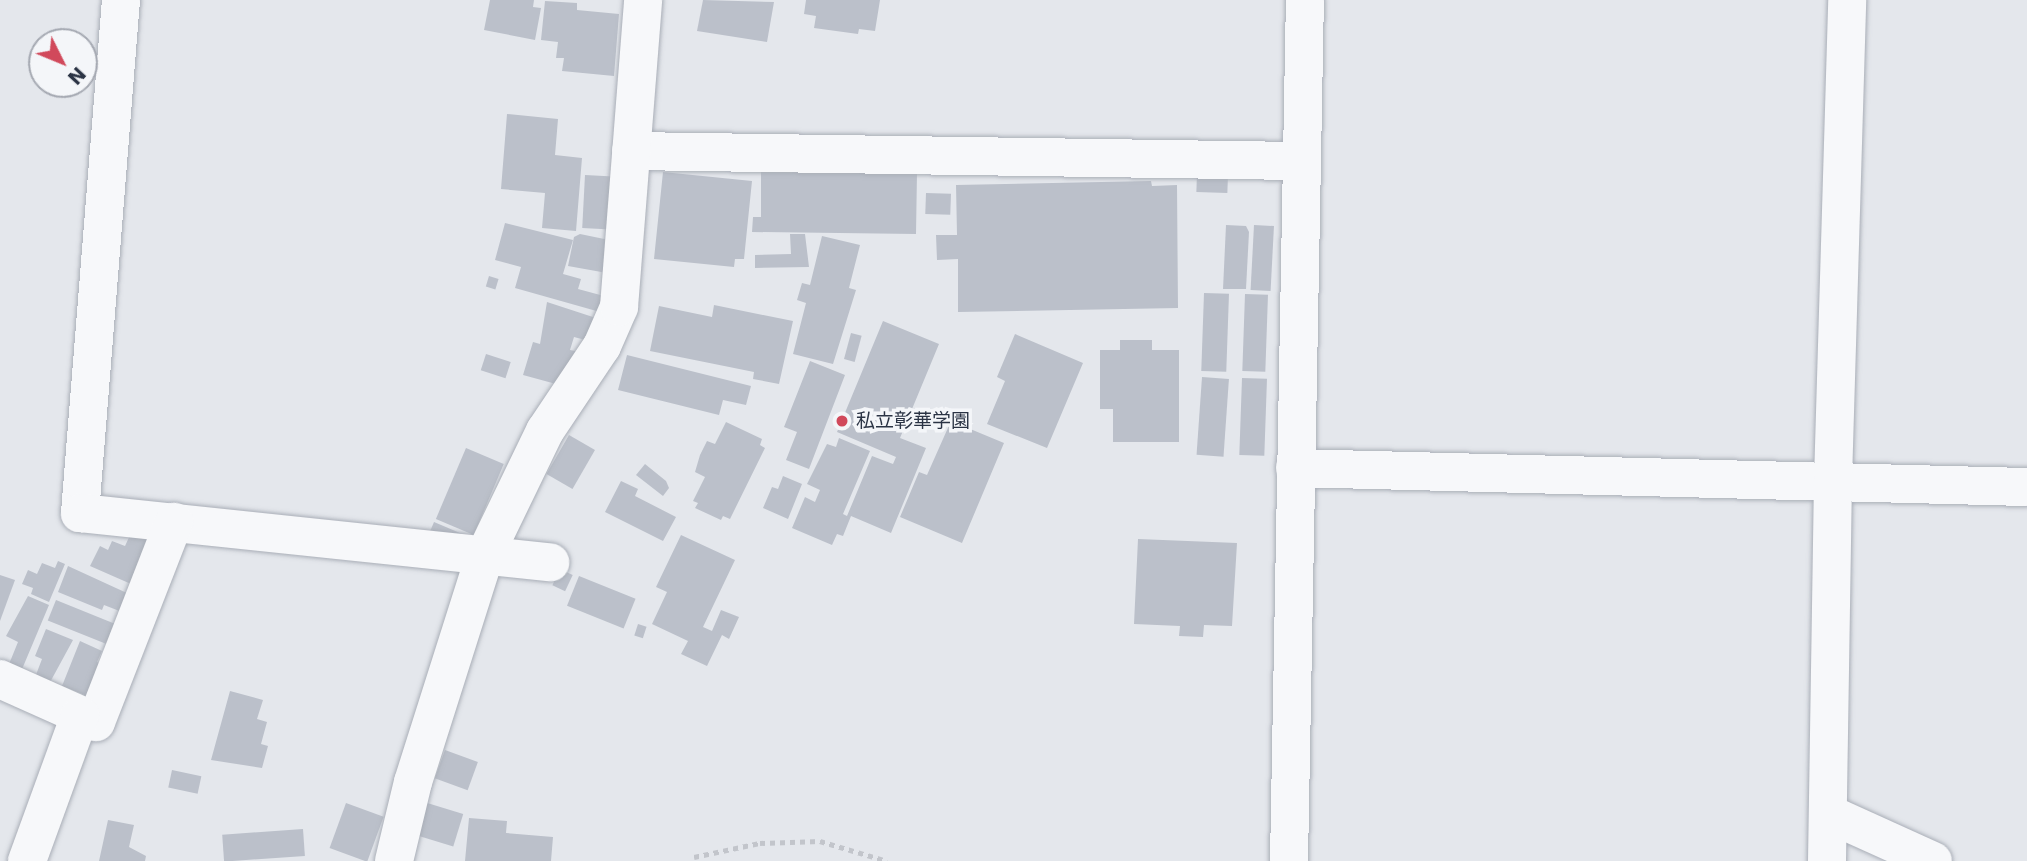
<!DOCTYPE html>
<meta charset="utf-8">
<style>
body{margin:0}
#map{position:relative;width:2027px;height:861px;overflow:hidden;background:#e4e7ec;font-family:"DejaVu Sans","Noto Sans JP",sans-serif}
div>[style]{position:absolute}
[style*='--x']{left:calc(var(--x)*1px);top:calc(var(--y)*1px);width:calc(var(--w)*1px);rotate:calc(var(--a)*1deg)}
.building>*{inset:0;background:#bbc0ca;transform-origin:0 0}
.path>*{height:4.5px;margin-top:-2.25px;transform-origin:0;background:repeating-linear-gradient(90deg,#c2c5cb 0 5px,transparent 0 10px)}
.roads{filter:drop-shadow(0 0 2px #a9aeb7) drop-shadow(0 0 2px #a9aeb7)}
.minor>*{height:38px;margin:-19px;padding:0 19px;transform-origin:19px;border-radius:19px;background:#f7f8fa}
.dots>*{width:19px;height:19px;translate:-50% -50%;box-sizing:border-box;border:4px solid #f4f6f9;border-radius:50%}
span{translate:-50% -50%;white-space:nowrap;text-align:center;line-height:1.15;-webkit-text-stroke:7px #f4f6f9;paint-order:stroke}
.poi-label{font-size:19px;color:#2b3445}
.left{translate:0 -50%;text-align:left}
.north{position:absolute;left:28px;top:28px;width:70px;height:70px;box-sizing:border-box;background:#f4f6f9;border:2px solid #a4a8b1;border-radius:50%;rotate:133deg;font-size:19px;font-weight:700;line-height:28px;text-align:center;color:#2b3445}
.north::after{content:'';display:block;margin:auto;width:24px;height:32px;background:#d1495b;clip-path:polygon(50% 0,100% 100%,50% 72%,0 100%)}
</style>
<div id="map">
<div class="building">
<i style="clip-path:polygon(490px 0,534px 0,533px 7px,541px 8px,535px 40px,484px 30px)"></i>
<i style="clip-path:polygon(703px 0,774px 2px,767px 42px,697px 31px)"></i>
<i style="clip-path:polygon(806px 0,880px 0,875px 31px,859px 29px,858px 34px,814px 28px,816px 16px,804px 14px)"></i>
<i style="clip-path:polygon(545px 1px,577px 3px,577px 10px,619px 14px,614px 76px,562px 71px,564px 58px,556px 58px,558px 42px,541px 40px)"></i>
<i style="clip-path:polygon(507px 114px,558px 119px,555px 155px,582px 158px,576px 231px,542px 228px,545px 193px,501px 189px)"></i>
<i style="clip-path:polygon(663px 172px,752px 181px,744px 259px,735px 259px,734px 267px,654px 259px)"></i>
<i style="clip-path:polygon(761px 172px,917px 173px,916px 234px,752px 232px,753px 217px,761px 217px)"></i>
<i style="left:1197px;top:174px;width:31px;height:18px;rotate:2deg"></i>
<i style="left:585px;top:175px;width:33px;height:53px;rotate:3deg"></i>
<i style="clip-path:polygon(1151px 181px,1152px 186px,1177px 185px,1178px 308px,958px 312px,958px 259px,937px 260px,936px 235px,957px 235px,956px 185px)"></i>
<i style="left:926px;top:193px;width:25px;height:21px;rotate:2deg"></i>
<i style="clip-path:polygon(505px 223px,573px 240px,563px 274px,581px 279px,578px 289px,604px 296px,600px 312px,515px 288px,521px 267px,495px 260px)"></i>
<i style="clip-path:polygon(1226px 225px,1246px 226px,1249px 232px,1246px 289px,1223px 289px)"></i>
<i style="left:1254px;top:225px;width:20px;height:65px;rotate:3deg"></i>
<i style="clip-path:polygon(580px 234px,614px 241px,607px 273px,568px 266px,574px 237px)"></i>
<i style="clip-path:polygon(790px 234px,805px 234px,809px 267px,755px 268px,755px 255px,791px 254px)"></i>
<i style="clip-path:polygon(822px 236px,860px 245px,849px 288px,856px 290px,833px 364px,793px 354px,806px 303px,797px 300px,802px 283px,810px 285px)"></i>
<i style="left:489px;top:276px;width:10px;height:11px;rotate:17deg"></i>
<i style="left:1204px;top:293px;width:25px;height:78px;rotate:2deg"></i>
<i style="left:1245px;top:294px;width:23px;height:77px;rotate:2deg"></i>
<i style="clip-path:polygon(547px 302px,596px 318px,589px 341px,574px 337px,570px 350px,580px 352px,556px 384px,523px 375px,533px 342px,540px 344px)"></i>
<i style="clip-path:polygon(714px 305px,793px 321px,779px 384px,753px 379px,754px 372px,650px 351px,659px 306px,712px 317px)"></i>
<i style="clip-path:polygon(883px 321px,939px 344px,900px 438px,926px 448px,891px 533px,851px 516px,843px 536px,837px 534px,832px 545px,792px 528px,805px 497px,815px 502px,820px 490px,807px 484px,827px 444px,836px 447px,839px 438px,870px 451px,843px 514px,847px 516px,872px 456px,893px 464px,896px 457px,837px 432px)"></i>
<i style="left:851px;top:333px;width:11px;height:27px;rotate:15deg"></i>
<i style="clip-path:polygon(1015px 334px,1083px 363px,1047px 448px,987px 424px,1005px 381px,997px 377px)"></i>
<i style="clip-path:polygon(1120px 340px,1152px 340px,1152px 350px,1179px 350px,1179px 442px,1113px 442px,1113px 409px,1100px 409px,1100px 350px,1120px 350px)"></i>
<i style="left:486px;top:354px;width:26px;height:17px;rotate:18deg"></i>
<i style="clip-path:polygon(627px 355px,751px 386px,746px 405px,723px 400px,719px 415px,618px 390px)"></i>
<i style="clip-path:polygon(810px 361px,845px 375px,809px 469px,786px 460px,797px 432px,784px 427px)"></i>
<i style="left:1202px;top:377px;width:27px;height:78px;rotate:4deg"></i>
<i style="left:1242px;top:378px;width:25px;height:77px;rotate:2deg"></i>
<i style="clip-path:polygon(951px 421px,1004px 443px,962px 543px,900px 517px,919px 472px,927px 475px)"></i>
<i style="clip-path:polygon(726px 422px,762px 439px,760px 445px,765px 448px,730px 519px,723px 516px,721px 520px,695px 508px,698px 503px,693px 501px,705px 477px,695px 472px,700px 455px,707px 441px,715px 444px)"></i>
<i style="left:569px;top:435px;width:30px;height:45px;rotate:30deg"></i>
<i style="left:466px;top:448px;width:41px;height:77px;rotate:23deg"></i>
<i style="clip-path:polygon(645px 464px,666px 481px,669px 488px,663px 496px,636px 475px)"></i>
<i style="clip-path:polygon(783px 476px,802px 484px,788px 519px,763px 508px,772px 487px,778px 489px)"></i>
<i style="clip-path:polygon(621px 481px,638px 489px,635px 496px,676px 517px,663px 541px,605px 512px)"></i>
<i style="clip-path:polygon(434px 522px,467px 536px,426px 541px)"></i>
<i style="clip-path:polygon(131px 533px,150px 542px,131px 584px,90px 566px,100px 546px,108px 550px,112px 541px,125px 546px)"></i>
<i style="clip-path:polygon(681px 535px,735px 560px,703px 627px,712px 631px,721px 610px,739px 617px,729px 639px,722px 635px,707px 666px,681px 654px,688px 641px,652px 624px,667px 592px,656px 587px)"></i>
<i style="clip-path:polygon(1138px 539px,1237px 543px,1232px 626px,1204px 625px,1203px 637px,1179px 636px,1180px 626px,1134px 624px)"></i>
<i style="clip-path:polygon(58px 561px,65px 564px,49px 602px,31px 594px,33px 588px,22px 584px,28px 570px,37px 574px,42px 563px,55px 568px)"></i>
<i style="clip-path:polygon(68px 566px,129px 594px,122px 612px,104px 605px,102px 610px,58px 592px)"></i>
<i style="left:560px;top:569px;width:14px;height:18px;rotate:25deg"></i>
<i style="clip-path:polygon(0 575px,15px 580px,0 621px)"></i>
<i style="left:579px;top:576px;width:61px;height:32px;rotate:22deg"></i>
<i style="clip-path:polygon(28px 596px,49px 605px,20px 674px,7px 669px,18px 642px,6px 636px)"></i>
<i style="left:56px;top:600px;width:64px;height:22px;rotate:22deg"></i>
<i style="left:638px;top:624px;width:9px;height:12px;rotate:18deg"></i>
<i style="clip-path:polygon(46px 629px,73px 640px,48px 686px,34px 680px,42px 659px,35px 656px)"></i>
<i style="clip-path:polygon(80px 641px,102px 651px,97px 662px,103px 665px,90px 697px,62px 686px)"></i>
<i style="clip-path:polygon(230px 691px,263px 700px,257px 719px,267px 722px,261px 744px,268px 746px,262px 768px,211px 760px)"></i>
<i style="left:445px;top:750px;width:35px;height:30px;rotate:20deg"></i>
<i style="left:172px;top:770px;width:30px;height:18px;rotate:12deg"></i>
<i style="left:424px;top:802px;width:41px;height:34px;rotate:17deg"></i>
<i style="left:346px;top:803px;width:40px;height:48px;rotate:20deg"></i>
<i style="clip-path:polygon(469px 818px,507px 821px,506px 833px,553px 837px,551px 861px,465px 861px)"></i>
<i style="clip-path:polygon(108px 820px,134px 825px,129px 847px,146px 856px,145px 861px,99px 861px)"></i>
<i style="left:303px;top:829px;width:27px;height:81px;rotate:86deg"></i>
</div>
<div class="path">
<i style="--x:694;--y:857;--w:67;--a:-12"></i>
<i style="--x:760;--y:843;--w:60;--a:-1.9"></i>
<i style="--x:820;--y:841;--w:70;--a:16.6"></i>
</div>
<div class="roads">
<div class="minor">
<i style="--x:121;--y:0;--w:515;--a:94.57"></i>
<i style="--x:80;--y:513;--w:473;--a:6"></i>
<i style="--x:631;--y:151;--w:670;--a:0.86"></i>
<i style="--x:1295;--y:468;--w:732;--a:1.49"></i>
<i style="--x:0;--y:679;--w:105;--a:24.1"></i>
<i style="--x:96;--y:722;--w:215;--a:-68.7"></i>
<i style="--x:1829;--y:814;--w:114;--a:24.3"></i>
<i style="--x:27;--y:861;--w:155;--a:-70"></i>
<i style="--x:394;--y:861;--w:81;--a:-76.5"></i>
<i style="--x:413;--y:782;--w:238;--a:-72.4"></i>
<i style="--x:485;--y:555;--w:138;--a:-64.2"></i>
<i style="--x:545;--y:431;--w:102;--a:-56.2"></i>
<i style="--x:602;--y:346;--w:43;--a:-66.4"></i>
<i style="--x:619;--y:307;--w:308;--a:-85.5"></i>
<i style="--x:1289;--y:861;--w:861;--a:-88.94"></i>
<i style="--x:1827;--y:861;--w:381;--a:-89.1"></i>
<i style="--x:1833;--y:480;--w:480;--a:-88.3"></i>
</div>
</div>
<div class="dots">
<i style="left:842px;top:421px;background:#d1495b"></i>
</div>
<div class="poi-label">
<span class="left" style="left:856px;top:421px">私立彰華学園</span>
</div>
<div class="north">N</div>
</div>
